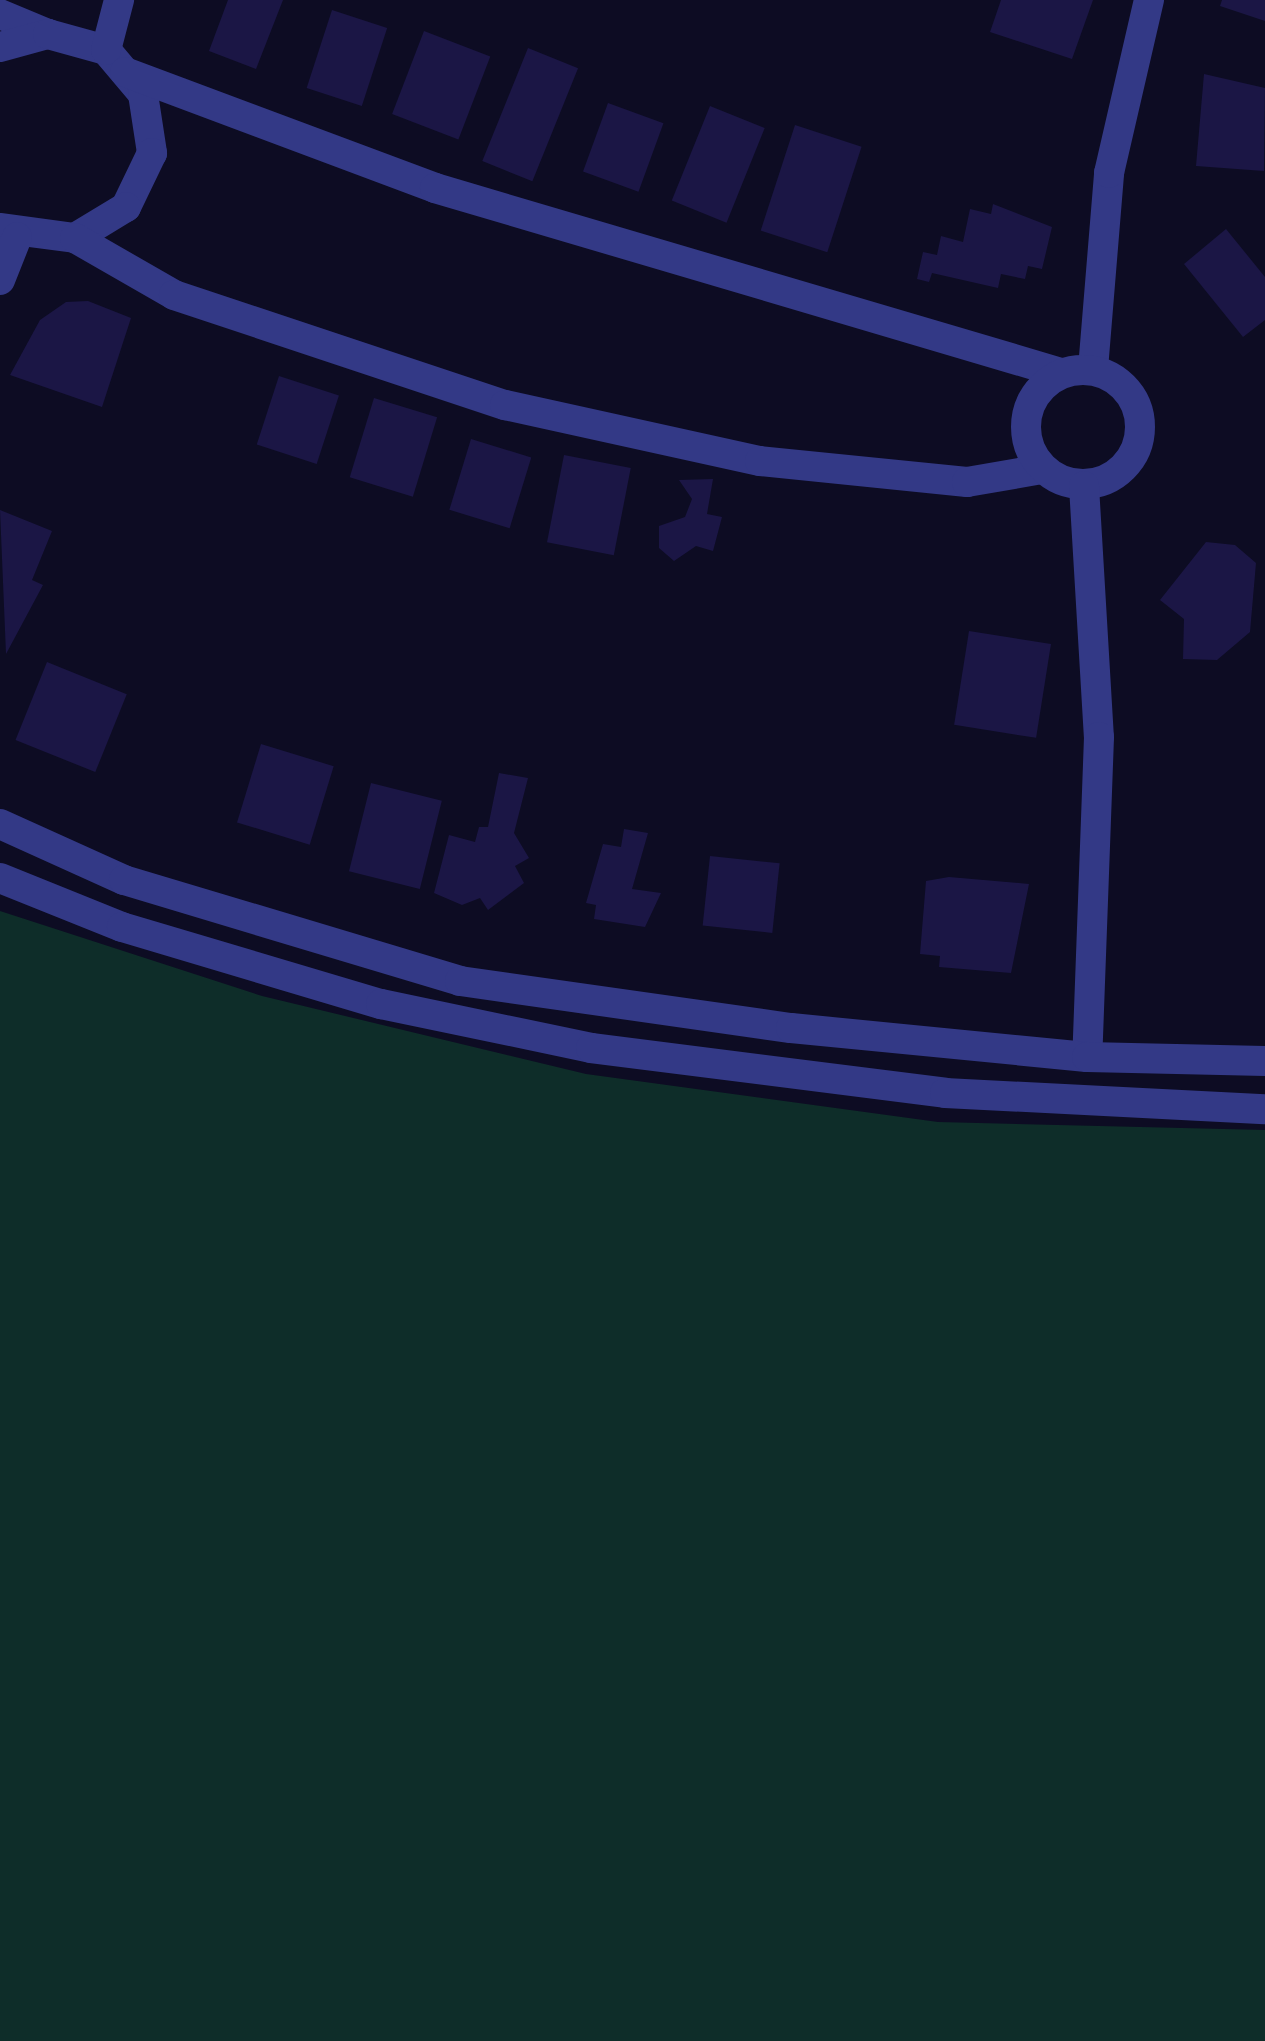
<!DOCTYPE html>
<style>
body{margin:0}
#map{position:relative;width:1265px;height:2041px;overflow:hidden;background:#0d0c23;font-family:Roboto,sans-serif}
div>[style]{position:absolute}
[style*='--x']{left:calc(var(--x)*1px);top:calc(var(--y)*1px);width:calc(var(--w)*1px);rotate:calc(var(--a)*1deg)}
.green>*{inset:0;background:#0e2d29}
.building>*{inset:0;background:#1b1645;transform-origin:0 0}
.minor>*{height:30px;margin:-15px;padding:0 15px;transform-origin:15px;border-radius:15px;background:#333986}
.minor>.ring{margin:-15px;padding:0;box-sizing:content-box;background:none;border:30px solid #333986;border-radius:50%}
span{translate:-50% -50%;white-space:nowrap;text-align:center;line-height:1.15;-webkit-text-stroke:9px #0d0c23;paint-order:stroke}
</style>
<div id="map">
<div class="green">
<i style="clip-path:polygon(0 911px,262px 996px,586px 1074px,938px 1122px,1265px 1130px,1265px 2041px,0 2041px)"></i>
</div>
<div class="building">
<i style="clip-path:polygon(228px 0,283px 0,256px 69px,209px 51px)"></i>
<i style="clip-path:polygon(1001px 0,1093px 0,1072px 59px,990px 32px)"></i>
<i style="clip-path:polygon(1222px 0,1265px 0,1265px 21px,1220px 6px)"></i>
<i style="left:332px;top:10px;width:58px;height:82px;rotate:18deg"></i>
<i style="left:424px;top:31px;width:71px;height:89px;rotate:21deg"></i>
<i style="left:528px;top:48px;width:54px;height:122px;rotate:22deg"></i>
<i style="clip-path:polygon(1204px 74px,1265px 88px,1264px 171px,1196px 166px)"></i>
<i style="left:608px;top:103px;width:59px;height:73px;rotate:20deg"></i>
<i style="left:710px;top:106px;width:59px;height:102px;rotate:22deg"></i>
<i style="left:795px;top:125px;width:70px;height:111px;rotate:18deg"></i>
<i style="clip-path:polygon(993px 204px,1052px 227px,1042px 269px,1028px 266px,1025px 279px,1001px 274px,998px 288px,932px 273px,929px 282px,917px 279px,923px 252px,937px 255px,941px 236px,963px 242px,970px 209px,991px 214px)"></i>
<i style="clip-path:polygon(1226px 229px,1265px 277px,1265px 320px,1243px 337px,1184px 264px)"></i>
<i style="clip-path:polygon(88px 301px,131px 318px,102px 407px,10px 375px,40px 320px,66px 302px)"></i>
<i style="left:279px;top:376px;width:63px;height:72px;rotate:18deg"></i>
<i style="left:374px;top:398px;width:66px;height:83px;rotate:17deg"></i>
<i style="left:471px;top:439px;width:63px;height:74px;rotate:17deg"></i>
<i style="left:564px;top:455px;width:68px;height:89px;rotate:11deg"></i>
<i style="clip-path:polygon(713px 479px,707px 514px,722px 517px,713px 551px,696px 546px,674px 561px,659px 548px,659px 526px,685px 517px,692px 499px,679px 480px)"></i>
<i style="clip-path:polygon(0 510px,52px 531px,32px 580px,43px 585px,6px 654px)"></i>
<i style="clip-path:polygon(1206px 542px,1235px 545px,1256px 563px,1250px 632px,1217px 660px,1183px 659px,1184px 619px,1160px 600px)"></i>
<i style="left:969px;top:631px;width:83px;height:95px;rotate:9deg"></i>
<i style="left:47px;top:662px;width:86px;height:84px;rotate:22deg"></i>
<i style="left:261px;top:744px;width:76px;height:82px;rotate:17deg"></i>
<i style="clip-path:polygon(499px 773px,528px 778px,514px 833px,529px 858px,515px 866px,524px 883px,488px 910px,480px 898px,462px 905px,434px 893px,449px 835px,475px 842px,479px 827px,488px 827px)"></i>
<i style="left:371px;top:783px;width:73px;height:91px;rotate:14deg"></i>
<i style="clip-path:polygon(624px 829px,648px 833px,632px 889px,661px 893px,645px 927px,594px 919px,596px 905px,586px 903px,603px 844px,621px 847px)"></i>
<i style="left:710px;top:856px;width:70px;height:70px;rotate:6deg"></i>
<i style="clip-path:polygon(949px 877px,1029px 884px,1011px 973px,939px 967px,940px 956px,920px 954px,926px 881px)"></i>
</div>
<div class="minor">
<i style="--x:0;--y:14;--w:52;--a:22.6"></i>
<i style="--x:0;--y:47;--w:50;--a:-15.2"></i>
<i style="--x:48;--y:34;--w:60;--a:15.4"></i>
<i style="--x:106;--y:50;--w:57;--a:49.9"></i>
<i style="--x:143;--y:94;--w:60;--a:81.3"></i>
<i style="--x:152;--y:153;--w:60;--a:115.7"></i>
<i style="--x:126;--y:207;--w:60;--a:148.7"></i>
<i style="--x:75;--y:238;--w:76;--a:-172.4"></i>
<i style="--x:106;--y:50;--w:52;--a:-75.4"></i>
<i style="--x:125;--y:72;--w:331;--a:20.5"></i>
<i style="--x:435;--y:188;--w:653;--a:16.46"></i>
<i style="--x:75;--y:238;--w:114;--a:29.9"></i>
<i style="--x:174;--y:295;--w:349;--a:18.4"></i>
<i style="--x:505;--y:405;--w:261;--a:12.4"></i>
<i style="--x:760;--y:461;--w:208;--a:5.8"></i>
<i style="--x:967;--y:482;--w:76;--a:-9.8"></i>
<i style="--x:0;--y:280;--w:46;--a:-68.4"></i>
<i style="--x:1093;--y:369;--w:197;--a:-85.3"></i>
<i style="--x:1109;--y:173;--w:178;--a:-77"></i>
<i class="ring" style="left:1026px;top:370px;width:84px;height:84px"></i>
<i style="--x:1084;--y:486;--w:251;--a:86.6"></i>
<i style="--x:1099;--y:737;--w:320;--a:92.1"></i>
<i style="--x:0;--y:824;--w:136;--a:24.3"></i>
<i style="--x:124;--y:880;--w:351;--a:16.7"></i>
<i style="--x:460;--y:981;--w:334;--a:8.1"></i>
<i style="--x:791;--y:1028;--w:297;--a:5.6"></i>
<i style="--x:1087;--y:1057;--w:178;--a:1.3"></i>
<i style="--x:0;--y:878;--w:131;--a:21.9"></i>
<i style="--x:122;--y:927;--w:270;--a:16.6"></i>
<i style="--x:381;--y:1004;--w:215;--a:11.8"></i>
<i style="--x:591;--y:1048;--w:357;--a:7.2"></i>
<i style="--x:945;--y:1093;--w:320;--a:2.9"></i>
</div>
</div>
